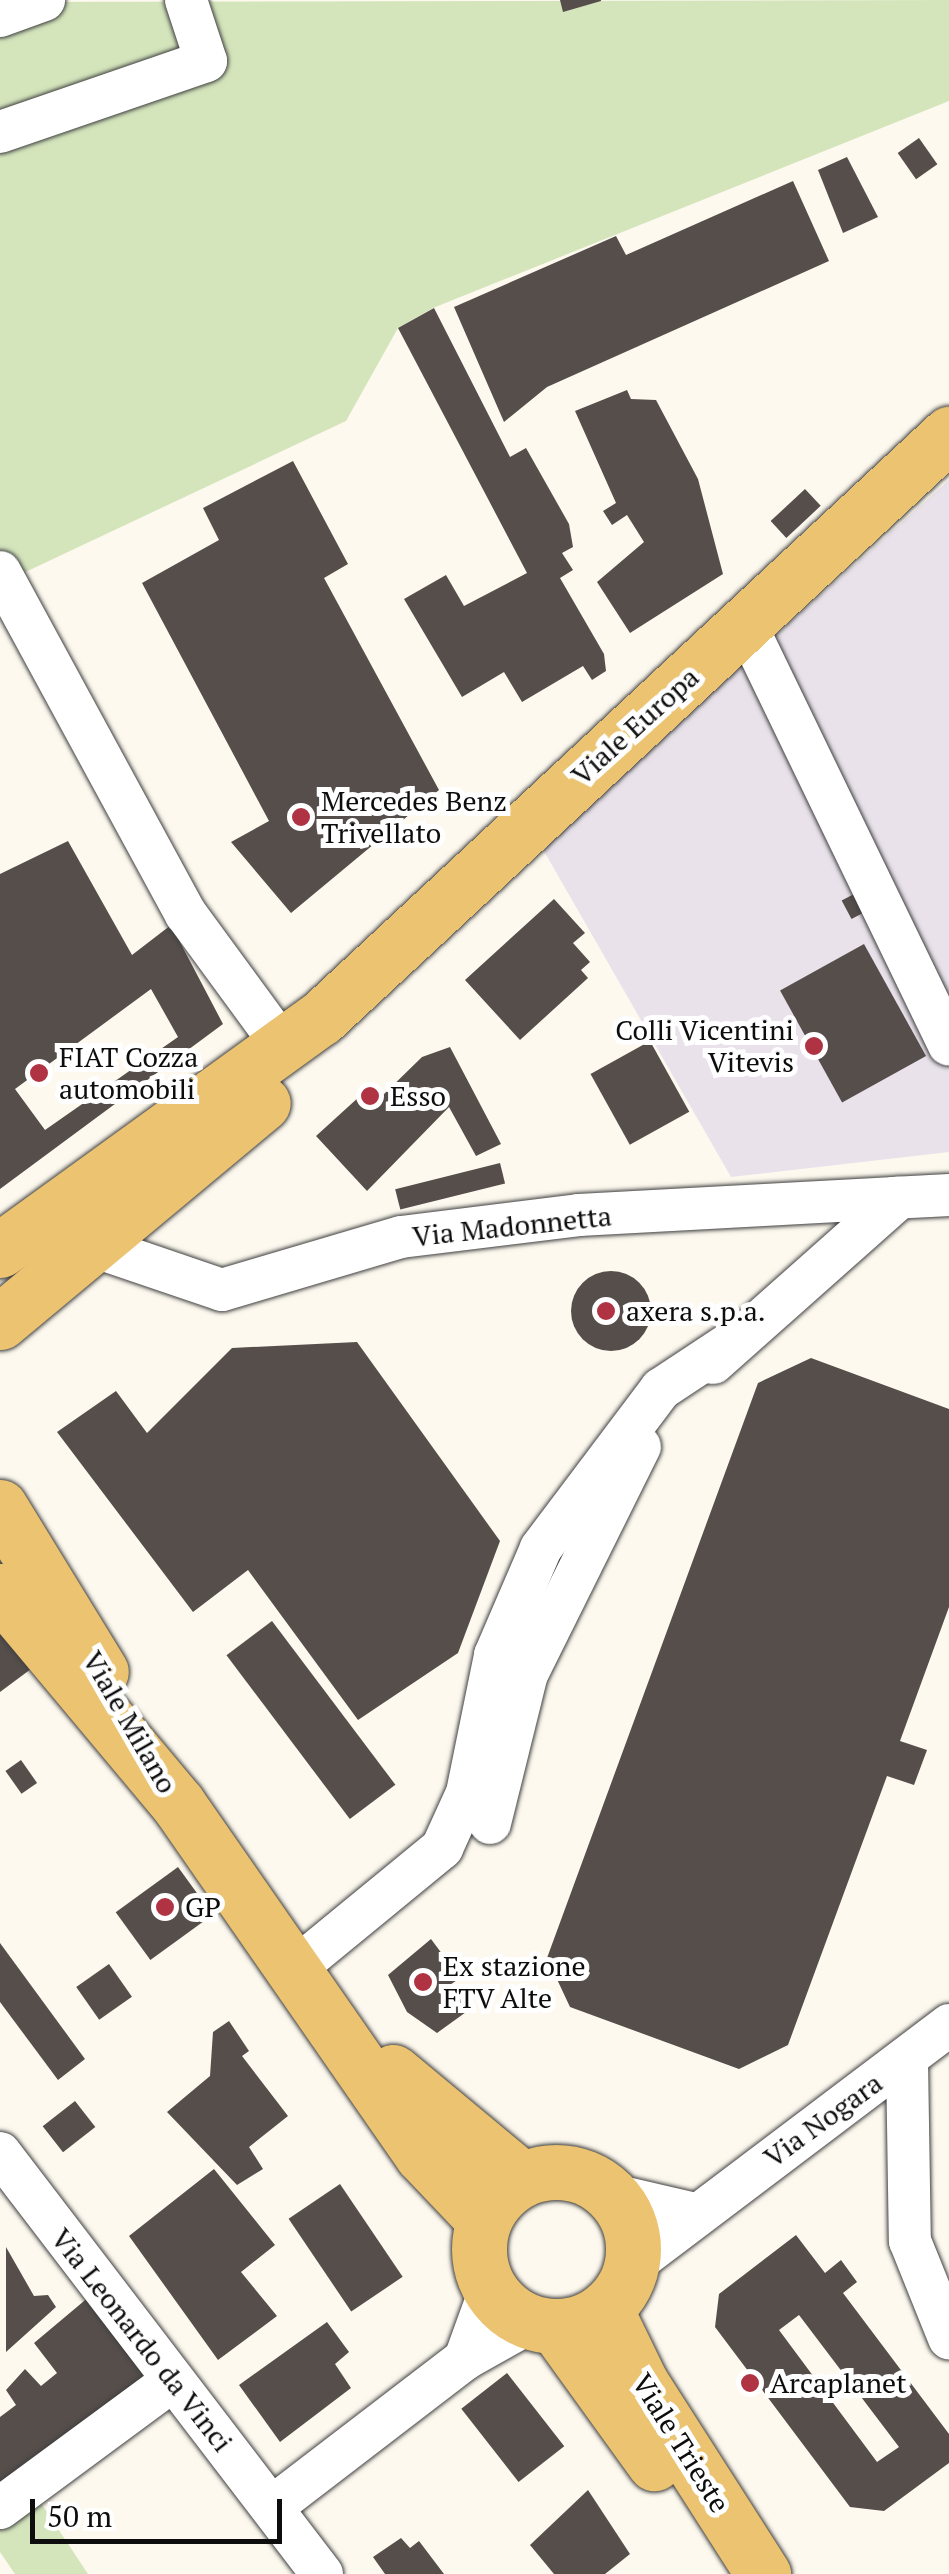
<!DOCTYPE html>
<style>
body{margin:0}
#map{position:relative;width:949px;height:2574px;overflow:hidden;background:#fdf9ef;font-family:"PT Serif",serif}
div>[style]{position:absolute}
[style*='--x']{left:calc(var(--x)*1px);top:calc(var(--y)*1px);width:calc(var(--w)*1px);rotate:calc(var(--a)*1deg)}
.industrial>*{inset:0;background:#e9e2eb}
.green>*{inset:0;background:#d4e5bc}
.building>*{inset:0;background:#554e4b;transform-origin:0 0}
.round{border-radius:50%}
.roads{filter:drop-shadow(0 0 2px #404040) drop-shadow(0 0 2px #404040)}
.minor>*{height:42px;margin:-21px;padding:0 21px;transform-origin:21px;border-radius:21px;background:#fff}
.major>*{height:55px;margin:-27.5px;padding:0 27.5px;transform-origin:27.5px;border-radius:27.5px;background:#ebc371}
.major>.ring{margin:-27.5px;padding:0;box-sizing:content-box;background:none;border:55px solid #ebc371;border-radius:50%}
.dots>*{width:28px;height:28px;translate:-50% -50%;box-sizing:border-box;border:5px solid #fff;border-radius:50%}
span{translate:-50% -50%;white-space:nowrap;text-align:center;line-height:1.15;-webkit-text-stroke:10px #fff;paint-order:stroke}
.street-label{font-size:28px;color:#0d0d0d}
.poi-label{font-size:28px;color:#0d0d0d}
.left{translate:0 -50%;text-align:left}
.right{translate:-100% -50%;text-align:right}
.scale{position:absolute;left:30px;top:2499px;width:252px;height:45px;box-sizing:border-box;border:5px solid #0d0d0d;border-top:0;padding-left:12px;font-size:30px;line-height:35px;white-space:nowrap;color:#0d0d0d;-webkit-text-stroke:8px #fff;paint-order:stroke}
</style>
<div id="map">
<div class="industrial">
<i style="clip-path:polygon(949px 480px,949px 1152px,731px 1177px,541px 846px)"></i>
</div>
<div class="green">
<i style="clip-path:polygon(949px 0,949px 101px,433px 308px,398px 328px,346px 421px,0 584px,0 2px)"></i>
<i style="clip-path:polygon(39px 2500px,88px 2574px,15px 2574px,0 2552px,0 2528px)"></i>
</div>
<div class="building">
<i style="clip-path:polygon(560px 0,601px 0,601px 1px,563px 12px)"></i>
<i style="left:919px;top:138px;width:32px;height:26px;rotate:55deg"></i>
<i style="clip-path:polygon(847px 157px,878px 217px,843px 233px,818px 170px)"></i>
<i style="clip-path:polygon(793px 181px,829px 261px,547px 387px,504px 422px,454px 307px,616px 236px,626px 255px)"></i>
<i style="clip-path:polygon(434px 308px,510px 457px,526px 448px,569px 524px,573px 547px,562px 553px,573px 570px,560px 578px,604px 654px,606px 671px,592px 680px,583px 666px,522px 702px,504px 672px,462px 697px,404px 599px,446px 575px,464px 606px,527px 573px,398px 328px)"></i>
<i style="clip-path:polygon(627px 390px,631px 399px,656px 400px,698px 479px,723px 574px,630px 633px,597px 582px,644px 542px,627px 515px,612px 525px,603px 511px,616px 503px,575px 411px)"></i>
<i style="clip-path:polygon(293px 461px,348px 564px,324px 578px,439px 790px,291px 913px,231px 842px,269px 821px,142px 583px,219px 540px,203px 508px)"></i>
<i style="left:805px;top:489px;width:23px;height:47px;rotate:47deg"></i>
<i style="clip-path:polygon(evenodd,68px 841px,132px 955px,171px 925px,223px 1024px,0 1189px,0 874px,68px 841px,151px 989px,178px 1037px,45px 1130px,15px 1089px,151px 989px)"></i>
<i style="left:854px;top:894px;width:21px;height:14px;rotate:62deg"></i>
<i style="clip-path:polygon(554px 899px,585px 933px,573px 943px,590px 962px,581px 970px,588px 978px,520px 1040px,465px 980px)"></i>
<i style="left:864px;top:944px;width:128px;height:96px;rotate:61deg"></i>
<i style="left:650px;top:1041px;width:81px;height:68px;rotate:61deg"></i>
<i style="clip-path:polygon(450px 1047px,501px 1144px,476px 1156px,449px 1107px,367px 1191px,316px 1136px,371px 1086px,381px 1097px,422px 1057px)"></i>
<i style="left:500px;top:1163px;width:21px;height:108px;rotate:76deg"></i>
<i class="round" style="left:571px;top:1271px;width:80px;height:80px"></i>
<i style="clip-path:polygon(357px 1342px,500px 1541px,458px 1653px,358px 1720px,248px 1570px,193px 1612px,57px 1432px,116px 1391px,147px 1433px,232px 1348px)"></i>
<i style="clip-path:polygon(811px 1358px,949px 1409px,949px 1607px,900px 1741px,927px 1750px,914px 1785px,887px 1776px,788px 2045px,739px 2069px,570px 2007px,547px 1958px,758px 1383px)"></i>
<i style="left:272px;top:1621px;width:205px;height:57px;rotate:53deg"></i>
<i style="clip-path:polygon(0 1626px,31px 1669px,0 1692px)"></i>
<i style="left:21px;top:1760px;width:28px;height:19px;rotate:55deg"></i>
<i style="left:178px;top:1867px;width:59px;height:77px;rotate:54deg"></i>
<i style="clip-path:polygon(431px 1939px,460px 1978px,447px 1987px,473px 2007px,437px 2033px,407px 2012px,388px 1975px)"></i>
<i style="clip-path:polygon(0 1943px,85px 2059px,58px 2080px,0 2002px)"></i>
<i style="left:109px;top:1964px;width:40px;height:40px;rotate:55deg"></i>
<i style="clip-path:polygon(229px 2021px,249px 2051px,242px 2056px,288px 2116px,249px 2147px,263px 2169px,237px 2185px,167px 2112px,210px 2076px,213px 2032px)"></i>
<i style="left:75px;top:2101px;width:33px;height:41px;rotate:52deg"></i>
<i style="clip-path:polygon(214px 2169px,275px 2245px,241px 2272px,277px 2316px,218px 2360px,129px 2236px)"></i>
<i style="left:340px;top:2184px;width:112px;height:62px;rotate:56deg"></i>
<i style="clip-path:polygon(evenodd,796px 2235px,825px 2273px,841px 2260px,857px 2282px,843px 2293px,949px 2434px,949px 2463px,884px 2511px,850px 2507px,715px 2327px,719px 2294px,796px 2235px,799px 2315px,899px 2447px,877px 2462px,779px 2330px,799px 2315px)"></i>
<i style="clip-path:polygon(6px 2247px,34px 2296px,48px 2295px,56px 2307px,6px 2352px)"></i>
<i style="clip-path:polygon(90px 2296px,148px 2375px,0 2486px,0 2417px,16px 2405px,6px 2390px,25px 2369px,41px 2386px,57px 2373px,34px 2343px)"></i>
<i style="clip-path:polygon(327px 2322px,349px 2352px,335px 2364px,351px 2388px,280px 2442px,239px 2385px)"></i>
<i style="left:507px;top:2373px;width:93px;height:58px;rotate:52deg"></i>
<i style="clip-path:polygon(588px 2490px,630px 2554px,605px 2574px,554px 2574px,530px 2545px)"></i>
<i style="clip-path:polygon(401px 2538px,410px 2548px,419px 2541px,444px 2574px,385px 2574px,373px 2557px)"></i>
</div>
<div class="roads">
<div class="minor">
<i style="--x:0;--y:16;--w:47;--a:-20"></i>
<i style="--x:0;--y:132;--w:218;--a:-19"></i>
<i style="--x:206;--y:61;--w:64;--a:-108.2"></i>
<i style="--x:0;--y:572;--w:389;--a:61.5"></i>
<i style="--x:186;--y:914;--w:162;--a:53.8"></i>
<i style="--x:746;--y:625;--w:466;--a:64.2"></i>
<i style="--x:90;--y:1245;--w:139;--a:18.8"></i>
<i style="--x:222;--y:1290;--w:187;--a:-16.5"></i>
<i style="--x:401;--y:1237;--w:179;--a:-7"></i>
<i style="--x:579;--y:1215;--w:371;--a:-3.1"></i>
<i style="--x:713;--y:1363;--w:249;--a:-41.6"></i>
<i style="--x:490;--y:1823;--w:154;--a:-76.1"></i>
<i style="--x:527;--y:1674;--w:254;--a:-63.6"></i>
<i style="--x:297;--y:1967;--w:188;--a:-39.4"></i>
<i style="--x:442;--y:1848;--w:60;--a:-65.6"></i>
<i style="--x:467;--y:1793;--w:141;--a:-78.5"></i>
<i style="--x:495;--y:1655;--w:116;--a:-66.7"></i>
<i style="--x:541;--y:1548;--w:199;--a:-53"></i>
<i style="--x:661;--y:1389;--w:85;--a:-33.5"></i>
<i style="--x:907;--y:2060;--w:181;--a:89.1"></i>
<i style="--x:910;--y:2241;--w:105;--a:68.1"></i>
<i style="--x:0;--y:2153;--w:530;--a:52.59"></i>
<i style="--x:613;--y:2195;--w:84;--a:13"></i>
<i style="--x:632;--y:2265;--w:398;--a:-37.1"></i>
<i style="--x:465;--y:2359;--w:73;--a:-70.1"></i>
<i style="--x:272;--y:2507;--w:243;--a:-37.5"></i>
<i style="--x:465;--y:2359;--w:76;--a:-29.3"></i>
<i style="--x:0;--y:2508;--w:212;--a:-36.4"></i>
</div>
<div class="major">
<i style="--x:0;--y:1250;--w:396;--a:-35.9"></i>
<i style="--x:321;--y:1018;--w:858;--a:-42.92"></i>
<i style="--x:0;--y:1322;--w:342;--a:-39.8"></i>
<i style="--x:0;--y:1507;--w:193;--a:58.5"></i>
<i style="--x:0;--y:1591;--w:278;--a:50.1"></i>
<i style="--x:178;--y:1804;--w:427;--a:55.2"></i>
<i style="--x:422;--y:2155;--w:90;--a:46.4"></i>
<i style="--x:393;--y:2072;--w:168;--a:39.7"></i>
<i class="ring" style="left:479px;top:2172px;width:99px;height:99px"></i>
<i style="--x:605;--y:2309;--w:82;--a:64.1"></i>
<i style="--x:641;--y:2383;--w:227;--a:57.4"></i>
<i style="--x:556;--y:2327;--w:168;--a:54.2"></i>
</div>
</div>
<div class="dots">
<i style="left:301px;top:817px;background:#b03343"></i>
<i style="left:814px;top:1046px;background:#b03343"></i>
<i style="left:39px;top:1073px;background:#b03343"></i>
<i style="left:370px;top:1096px;background:#b03343"></i>
<i style="left:606px;top:1311px;background:#b03343"></i>
<i style="left:165px;top:1907px;background:#b03343"></i>
<i style="left:423px;top:1982px;background:#b03343"></i>
<i style="left:750px;top:2383px;background:#b03343"></i>
</div>
<div class="street-label">
<span style="left:635px;top:726px;rotate:-42deg">Viale Europa</span>
<span style="left:512px;top:1226px;rotate:-6deg">Via Madonnetta</span>
<span style="left:130px;top:1722px;rotate:60deg">Viale Milano</span>
<span style="left:823px;top:2120px;rotate:-36deg">Via Nogara</span>
<span style="left:142px;top:2340px;rotate:52deg">Via Leonardo da Vinci</span>
<span style="left:681px;top:2443px;rotate:58deg">Viale Trieste</span>
</div>
<div class="poi-label">
<span class="left" style="left:321px;top:817px">Mercedes Benz<br>Trivellato</span>
<span class="right" style="left:794px;top:1046px">Colli Vicentini<br>Vitevis</span>
<span class="left" style="left:59px;top:1073px">FIAT Cozza<br>automobili</span>
<span class="left" style="left:390px;top:1096px">Esso</span>
<span class="left" style="left:626px;top:1311px">axera s.p.a.</span>
<span class="left" style="left:185px;top:1907px">GP</span>
<span class="left" style="left:443px;top:1982px">Ex stazione<br>FTV Alte</span>
<span class="left" style="left:770px;top:2383px">Arcaplanet</span>
</div>
<div class="scale">50 m</div>
</div>
